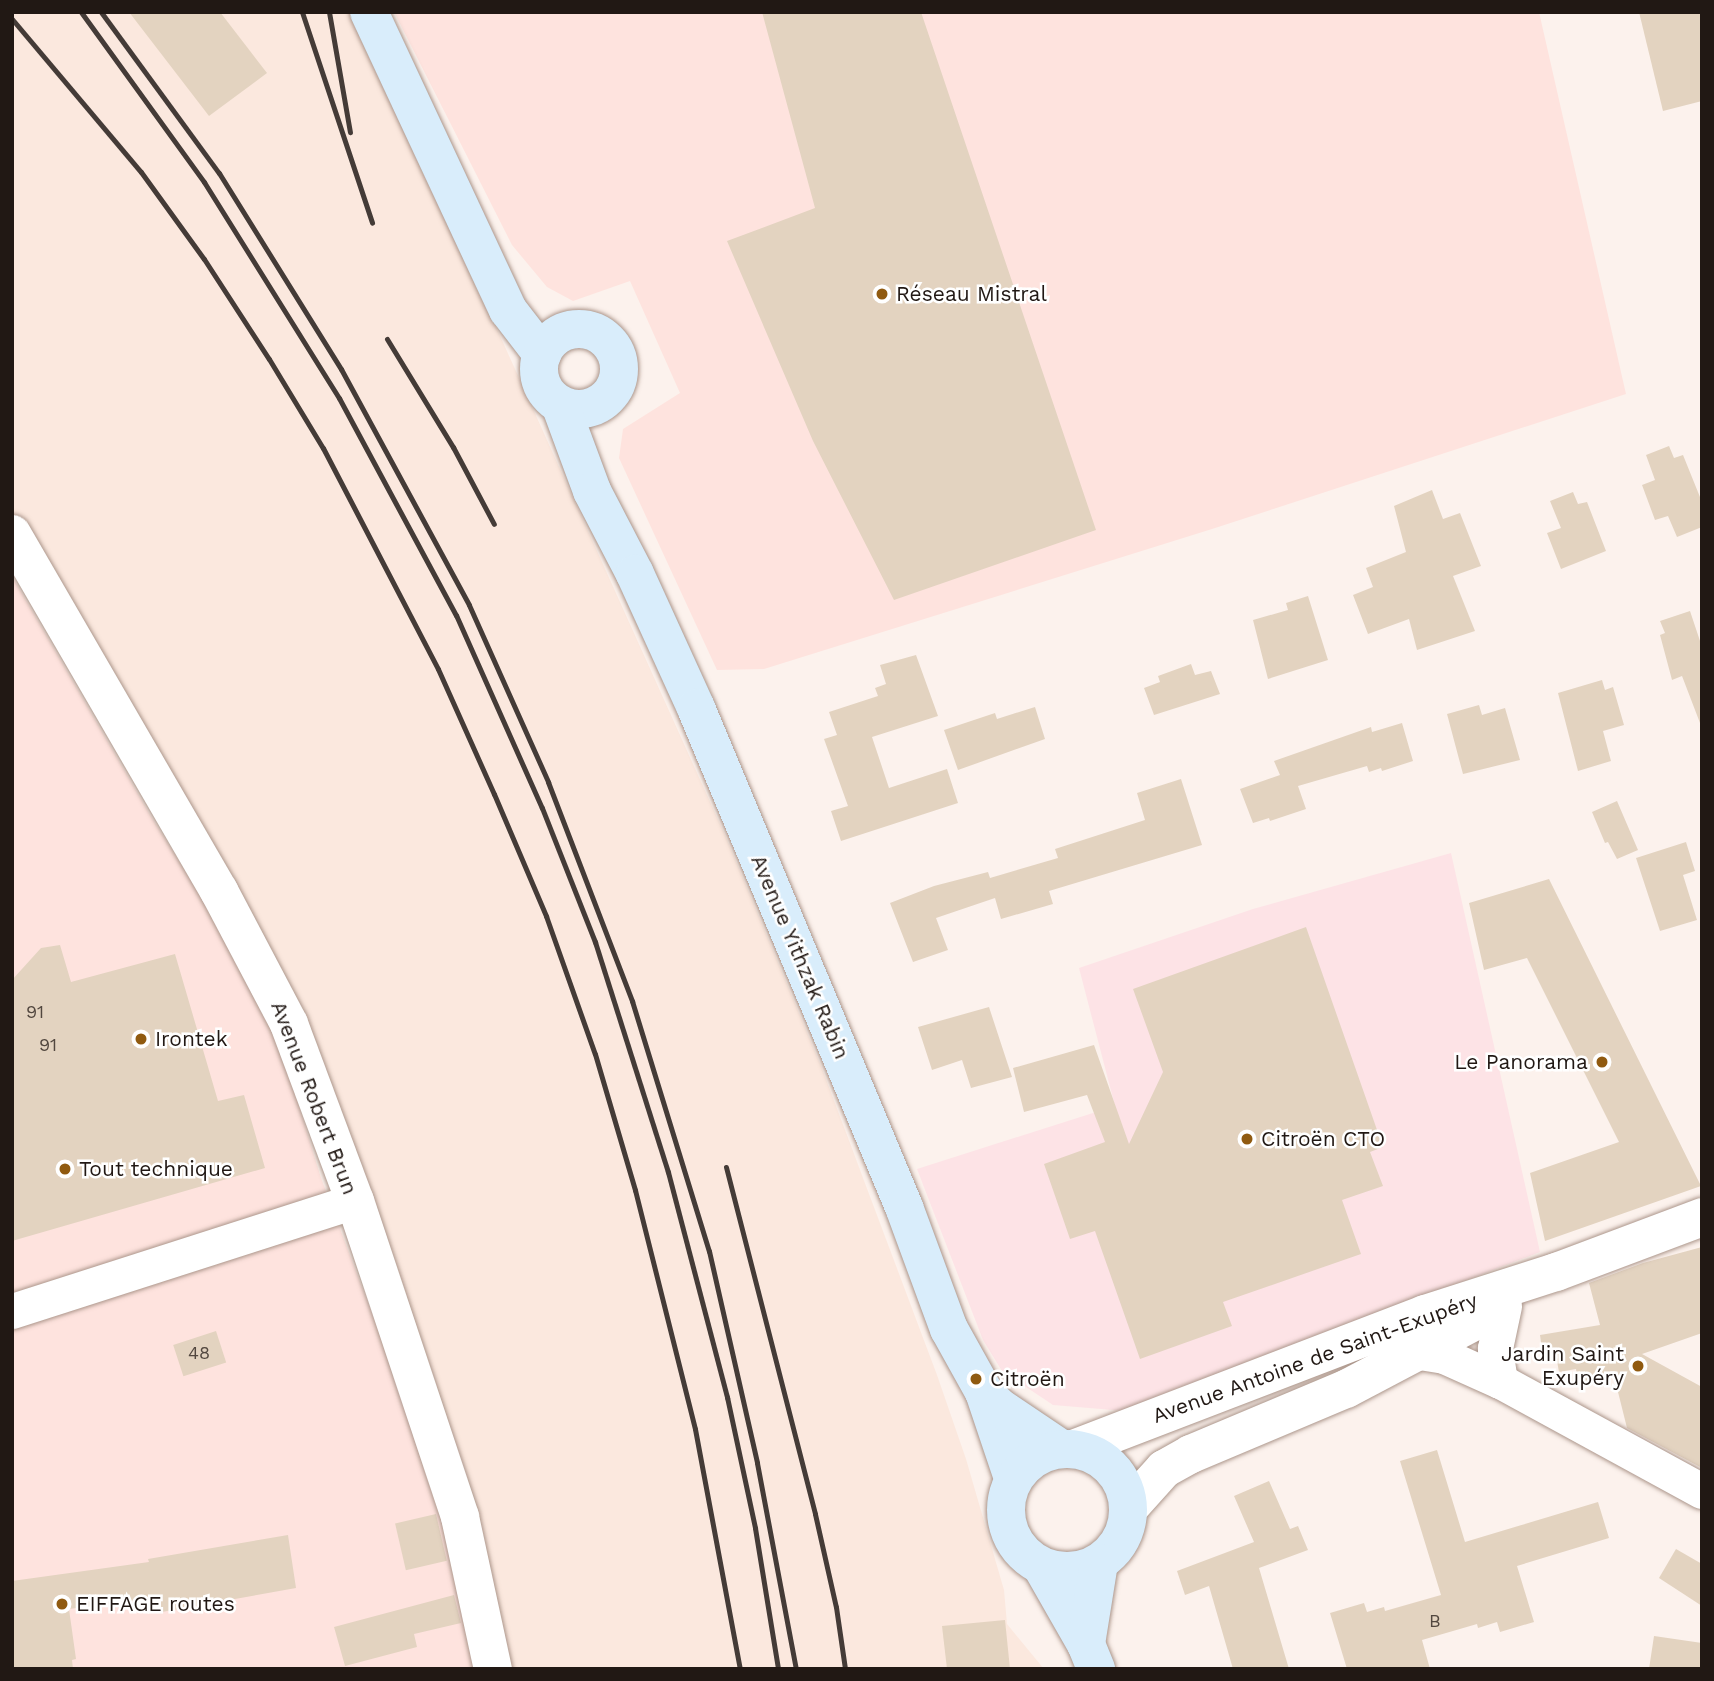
<!DOCTYPE html>
<meta charset="utf-8">
<style>
body{margin:0}
#map{position:relative;width:1714px;height:1681px;overflow:hidden;background:#fcf2ed;font-family:"Work Sans",sans-serif}
div>[style]{position:absolute}
[style*='--x']{left:calc(var(--x)*1px);top:calc(var(--y)*1px);width:calc(var(--w)*1px);rotate:calc(var(--a)*1deg)}
.commercial>*{inset:0;background:#fde3e6}
.industrial>*{inset:0;background:#fee3de}
.built>*{inset:0;background:#fbe8de}
.building>*{inset:0;background:#e3d3c0;transform-origin:0 0}
.roads{filter:drop-shadow(0 0 2px #ac968b) drop-shadow(0 0 2px #ac968b)}
.minor>*{height:35px;margin:-17.5px;padding:0 17.5px;transform-origin:17.5px;border-radius:17.5px;background:#fff}
.tertiary>*{height:38px;margin:-19px;padding:0 19px;transform-origin:19px;border-radius:19px;background:#fff}
.secondary>*{height:38px;margin:-19px;padding:0 19px;transform-origin:19px;border-radius:19px;background:#d9edfb}
.secondary>.ring{margin:-19px;padding:0;box-sizing:content-box;background:none;border:38px solid #d9edfb;border-radius:50%}
.rail>*{height:5px;margin:-2.5px;padding:0 2.5px;transform-origin:2.5px;border-radius:2.5px;background:#443b37}
.dots>*{width:19px;height:19px;translate:-50% -50%;box-sizing:border-box;border:4px solid #fff;border-radius:50%}
span{translate:-50% -50%;white-space:nowrap;text-align:center;line-height:1.15;-webkit-text-stroke:5px #fff;paint-order:stroke}
.number-label{font-size:18px;color:#52473f}
.number-label span{-webkit-text-stroke-width:0}
.poi-label{font-size:21px;color:#211814}
.left{translate:0 -50%;text-align:left}
.right{translate:-100% -50%;text-align:right}
.street-label{font-size:21px;color:#211814}
.frame{position:absolute;inset:0;border:14px solid #211814;pointer-events:none}
</style>
<div id="map">
<div class="commercial">
<i style="clip-path:polygon(1451px 853px,1540px 1252px,1125px 1411px,1053px 1405px,1002px 1371px,983px 1340px,917px 1169px,1115px 1106px,1079px 968px,1253px 909px)"></i>
</div>
<div class="industrial">
<i style="clip-path:polygon(394px 12px,1539px 12px,1626px 394px,1212px 529px,764px 669px,717px 670px,619px 458px,623px 429px,680px 393px,630px 281px,573px 301px,547px 287px,512px 245px)"></i>
<i style="clip-path:polygon(12px 576px,152px 818px,267px 1002px,321px 1178px,384px 1346px,441px 1477px,474px 1669px,12px 1669px)"></i>
</div>
<div class="built">
<i style="clip-path:polygon(12px 12px,354px 12px,725px 835px,821px 1066px,937px 1375px,966px 1459px,1004px 1590px,1007px 1624px,1044px 1669px,511px 1669px,316px 1056px,12px 513px)"></i>
</div>
<div class="building">
<i style="clip-path:polygon(129px 12px,220px 12px,267px 73px,209px 116px)"></i>
<i style="clip-path:polygon(762px 12px,921px 12px,1096px 530px,894px 600px,813px 441px,727px 241px,815px 208px)"></i>
<i style="clip-path:polygon(1639px 12px,1702px 12px,1702px 101px,1663px 111px)"></i>
<i style="clip-path:polygon(1669px 446px,1674px 458px,1683px 455px,1702px 502px,1702px 527px,1677px 537px,1668px 516px,1655px 520px,1642px 485px,1655px 480px,1646px 455px)"></i>
<i style="clip-path:polygon(1432px 490px,1443px 519px,1460px 513px,1481px 566px,1453px 576px,1475px 631px,1417px 650px,1409px 619px,1368px 634px,1353px 595px,1373px 587px,1366px 568px,1406px 552px,1394px 506px)"></i>
<i style="clip-path:polygon(1573px 492px,1578px 504px,1587px 502px,1606px 551px,1561px 569px,1547px 533px,1561px 528px,1550px 501px)"></i>
<i style="clip-path:polygon(1308px 596px,1328px 660px,1268px 679px,1253px 620px,1288px 610px,1286px 603px)"></i>
<i style="clip-path:polygon(1690px 611px,1702px 647px,1700px 723px,1682px 676px,1672px 680px,1660px 635px,1665px 633px,1660px 621px)"></i>
<i style="clip-path:polygon(916px 655px,938px 716px,872px 737px,889px 788px,947px 769px,958px 803px,841px 841px,831px 811px,848px 806px,824px 739px,837px 735px,829px 712px,878px 696px,875px 688px,886px 684px,880px 665px)"></i>
<i style="clip-path:polygon(1191px 664px,1195px 675px,1211px 671px,1220px 694px,1154px 715px,1144px 688px,1160px 682px,1158px 676px)"></i>
<i style="clip-path:polygon(1602px 680px,1605px 690px,1613px 687px,1624px 725px,1603px 731px,1611px 761px,1578px 771px,1558px 693px)"></i>
<i style="clip-path:polygon(1479px 705px,1482px 715px,1505px 708px,1520px 760px,1463px 774px,1447px 714px)"></i>
<i style="clip-path:polygon(1035px 707px,1045px 739px,958px 770px,944px 730px,995px 713px,997px 719px)"></i>
<i style="clip-path:polygon(1402px 723px,1413px 761px,1382px 771px,1381px 768px,1369px 772px,1367px 766px,1298px 786px,1306px 809px,1270px 821px,1269px 818px,1253px 823px,1240px 789px,1280px 775px,1274px 761px,1371px 727px,1372px 732px)"></i>
<i style="clip-path:polygon(1181px 779px,1202px 845px,1049px 891px,1053px 904px,1001px 919px,995px 898px,936px 918px,948px 950px,913px 962px,890px 903px,934px 886px,988px 872px,990px 878px,1058px 858px,1055px 849px,1145px 820px,1137px 793px)"></i>
<i style="clip-path:polygon(1617px 801px,1638px 850px,1617px 859px,1608px 842px,1605px 843px,1592px 812px)"></i>
<i style="clip-path:polygon(1686px 842px,1695px 871px,1683px 875px,1697px 920px,1660px 931px,1636px 858px)"></i>
<i style="clip-path:polygon(1549px 879px,1701px 1186px,1545px 1241px,1530px 1173px,1619px 1142px,1527px 958px,1484px 970px,1469px 903px)"></i>
<i style="clip-path:polygon(1306px 927px,1383px 1147px,1370px 1152px,1383px 1186px,1342px 1200px,1361px 1254px,1223px 1302px,1232px 1326px,1140px 1359px,1095px 1231px,1070px 1239px,1044px 1164px,1105px 1142px,1087px 1095px,1024px 1112px,1013px 1068px,1094px 1045px,1129px 1144px,1163px 1072px,1133px 989px)"></i>
<i style="clip-path:polygon(60px 945px,71px 982px,175px 954px,218px 1101px,244px 1095px,265px 1168px,12px 1241px,12px 980px,41px 948px)"></i>
<i style="clip-path:polygon(989px 1007px,1012px 1077px,971px 1088px,962px 1060px,932px 1070px,918px 1027px)"></i>
<i style="clip-path:polygon(1702px 1247px,1702px 1333px,1642px 1354px,1702px 1387px,1702px 1468px,1627px 1428px,1614px 1376px,1578px 1382px,1576px 1369px,1559px 1372px,1557px 1361px,1544px 1363px,1540px 1335px,1600px 1325px,1589px 1283px,1643px 1263px)"></i>
<i style="left:216px;top:1331px;width:33px;height:45px;rotate:72deg"></i>
<i style="clip-path:polygon(1437px 1450px,1465px 1542px,1598px 1502px,1609px 1538px,1517px 1566px,1534px 1622px,1500px 1632px,1497px 1622px,1478px 1628px,1477px 1624px,1422px 1640px,1430px 1669px,1347px 1669px,1330px 1613px,1364px 1603px,1367px 1612px,1384px 1607px,1385px 1611px,1441px 1595px,1400px 1461px)"></i>
<i style="clip-path:polygon(1269px 1481px,1290px 1529px,1298px 1526px,1308px 1550px,1259px 1568px,1289px 1669px,1233px 1669px,1209px 1586px,1185px 1595px,1177px 1571px,1254px 1542px,1234px 1496px)"></i>
<i style="left:436px;top:1514px;width:48px;height:42px;rotate:77deg"></i>
<i style="clip-path:polygon(288px 1535px,296px 1588px,156px 1613px,153px 1598px,69px 1609px,76px 1659px,72px 1660px,73px 1669px,12px 1667px,12px 1581px,149px 1562px,148px 1559px)"></i>
<i style="clip-path:polygon(1676px 1549px,1702px 1564px,1702px 1606px,1659px 1578px)"></i>
<i style="clip-path:polygon(454px 1595px,461px 1623px,414px 1634px,417px 1647px,345px 1666px,334px 1627px)"></i>
<i style="clip-path:polygon(1005px 1620px,1010px 1669px,947px 1669px,942px 1626px)"></i>
<i style="clip-path:polygon(1654px 1636px,1702px 1643px,1702px 1669px,1649px 1669px)"></i>
</div>
<div class="roads">
<div class="minor">
<i style="--x:12;--y:1311;--w:360;--a:-17.8"></i>
<i style="--x:1401;--y:1349;--w:44;--a:9.2"></i>
<i style="--x:1444;--y:1356;--w:61;--a:24.1"></i>
<i style="--x:1500;--y:1381;--w:230;--a:28.6"></i>
<i style="--x:1500;--y:1381;--w:33;--a:-99"></i>
<i style="--x:1495;--y:1348;--w:43;--a:-77.9"></i>
</div>
<div class="tertiary">
<i style="--x:12;--y:534;--w:413;--a:59.9"></i>
<i style="--x:219;--y:891;--w:150;--a:62.2"></i>
<i style="--x:289;--y:1024;--w:189;--a:69.6"></i>
<i style="--x:355;--y:1201;--w:333;--a:71.6"></i>
<i style="--x:460;--y:1517;--w:156;--a:77.8"></i>
<i style="--x:1076;--y:1448;--w:374;--a:-21"></i>
<i style="--x:1425;--y:1314;--w:138;--a:-17.8"></i>
<i style="--x:1556;--y:1272;--w:156;--a:-20.6"></i>
<i style="--x:1128;--y:1509;--w:54;--a:-48"></i>
<i style="--x:1164;--y:1469;--w:31;--a:-29"></i>
<i style="--x:1191;--y:1454;--w:168;--a:-22.8"></i>
<i style="--x:1346;--y:1389;--w:170;--a:-27.8"></i>
</div>
<div class="secondary">
<i style="--x:369;--y:12;--w:329;--a:65"></i>
<i style="--x:508;--y:310;--w:56;--a:52.3"></i>
<i class="ring" style="left:539px;top:329px;width:42px;height:42px"></i>
<i style="--x:561;--y:407;--w:90;--a:69.7"></i>
<i style="--x:592;--y:491;--w:93;--a:62.6"></i>
<i style="--x:635;--y:574;--w:147;--a:65.5"></i>
<i style="--x:696;--y:708;--w:541;--a:67.37"></i>
<i style="--x:904;--y:1207;--w:130;--a:69.8"></i>
<i style="--x:949;--y:1329;--w:72;--a:60.9"></i>
<i style="--x:984;--y:1392;--w:91;--a:71.4"></i>
<i style="--x:984;--y:1392;--w:21;--a:45"></i>
<i style="--x:999;--y:1407;--w:73;--a:33.9"></i>
<i class="ring" style="left:1006px;top:1449px;width:84px;height:84px"></i>
<i style="--x:1042;--y:1567;--w:89;--a:60.3"></i>
<i style="--x:1086;--y:1644;--w:27;--a:68"></i>
<i style="--x:1086;--y:1644;--w:82;--a:-80.9"></i>
</div>
</div>
<div class="rail">
<i style="--x:81;--y:12;--w:210;--a:54.1"></i>
<i style="--x:204;--y:182;--w:255;--a:58"></i>
<i style="--x:339;--y:398;--w:247;--a:61.7"></i>
<i style="--x:456;--y:615;--w:211;--a:66"></i>
<i style="--x:542;--y:808;--w:144;--a:68.4"></i>
<i style="--x:595;--y:942;--w:241;--a:72.4"></i>
<i style="--x:668;--y:1172;--w:233;--a:75.3"></i>
<i style="--x:727;--y:1397;--w:134;--a:77.9"></i>
<i style="--x:755;--y:1528;--w:143;--a:80.7"></i>
<i style="--x:101;--y:12;--w:200;--a:53.8"></i>
<i style="--x:219;--y:173;--w:231;--a:58.1"></i>
<i style="--x:341;--y:369;--w:268;--a:61.5"></i>
<i style="--x:469;--y:605;--w:194;--a:65.9"></i>
<i style="--x:548;--y:782;--w:235;--a:69"></i>
<i style="--x:632;--y:1001;--w:262;--a:72.9"></i>
<i style="--x:709;--y:1251;--w:217;--a:77.2"></i>
<i style="--x:757;--y:1463;--w:210;--a:79.3"></i>
<i style="--x:302;--y:12;--w:222;--a:71.6"></i>
<i style="--x:329;--y:12;--w:122;--a:80.1"></i>
<i style="--x:12;--y:19;--w:200;--a:49.9"></i>
<i style="--x:141;--y:172;--w:107;--a:54.1"></i>
<i style="--x:204;--y:259;--w:119;--a:57"></i>
<i style="--x:269;--y:359;--w:104;--a:58.8"></i>
<i style="--x:323;--y:448;--w:249;--a:62.5"></i>
<i style="--x:438;--y:669;--w:137;--a:65.9"></i>
<i style="--x:494;--y:794;--w:133;--a:66.9"></i>
<i style="--x:546;--y:916;--w:146;--a:70.5"></i>
<i style="--x:595;--y:1054;--w:142;--a:73.6"></i>
<i style="--x:635;--y:1190;--w:246;--a:75.9"></i>
<i style="--x:695;--y:1429;--w:244;--a:79.4"></i>
<i style="--x:387;--y:339;--w:127;--a:58.6"></i>
<i style="--x:453;--y:447;--w:87;--a:62"></i>
<i style="--x:726;--y:1167;--w:358;--a:75.6"></i>
<i style="--x:815;--y:1514;--w:95;--a:77.3"></i>
<i style="--x:836;--y:1607;--w:63;--a:81.7"></i>
</div>
<div class="dots">
<i style="left:882px;top:294px;background:#905a10"></i>
<i style="left:141px;top:1039px;background:#905a10"></i>
<i style="left:1602px;top:1062px;background:#905a10"></i>
<i style="left:1247px;top:1139px;background:#905a10"></i>
<i style="left:65px;top:1169px;background:#905a10"></i>
<i style="left:1638px;top:1366px;background:#905a10"></i>
<i style="left:976px;top:1379px;background:#905a10"></i>
<i style="left:62px;top:1604px;background:#905a10"></i>
</div>
<div class="number-label">
<span style="left:35px;top:1012px">91</span>
<span style="left:48px;top:1045px">91</span>
<span style="left:199px;top:1353px">48</span>
<span style="left:1435px;top:1621px">B</span>
</div>
<div class="poi-label">
<span class="left" style="left:896px;top:294px">Réseau Mistral</span>
<span class="left" style="left:155px;top:1039px">Irontek</span>
<span class="right" style="left:1588px;top:1062px">Le Panorama</span>
<span class="left" style="left:1261px;top:1139px">Citroën CTO</span>
<span class="left" style="left:79px;top:1169px">Tout technique</span>
<span class="right" style="left:1624px;top:1366px">Jardin Saint<br>Exupéry</span>
<span class="left" style="left:990px;top:1379px">Citroën</span>
<span class="left" style="left:76px;top:1604px">EIFFAGE routes</span>
</div>
<div class="street-label">
<span style="left:800px;top:957px;rotate:67deg">Avenue Yithzak Rabin</span>
<span style="left:314px;top:1098px;rotate:69deg">Avenue Robert Brun</span>
<span style="left:1315px;top:1358px;rotate:-20deg">Avenue Antoine de Saint-Exupéry</span>
</div>
<div class="frame"></div>
</div>
